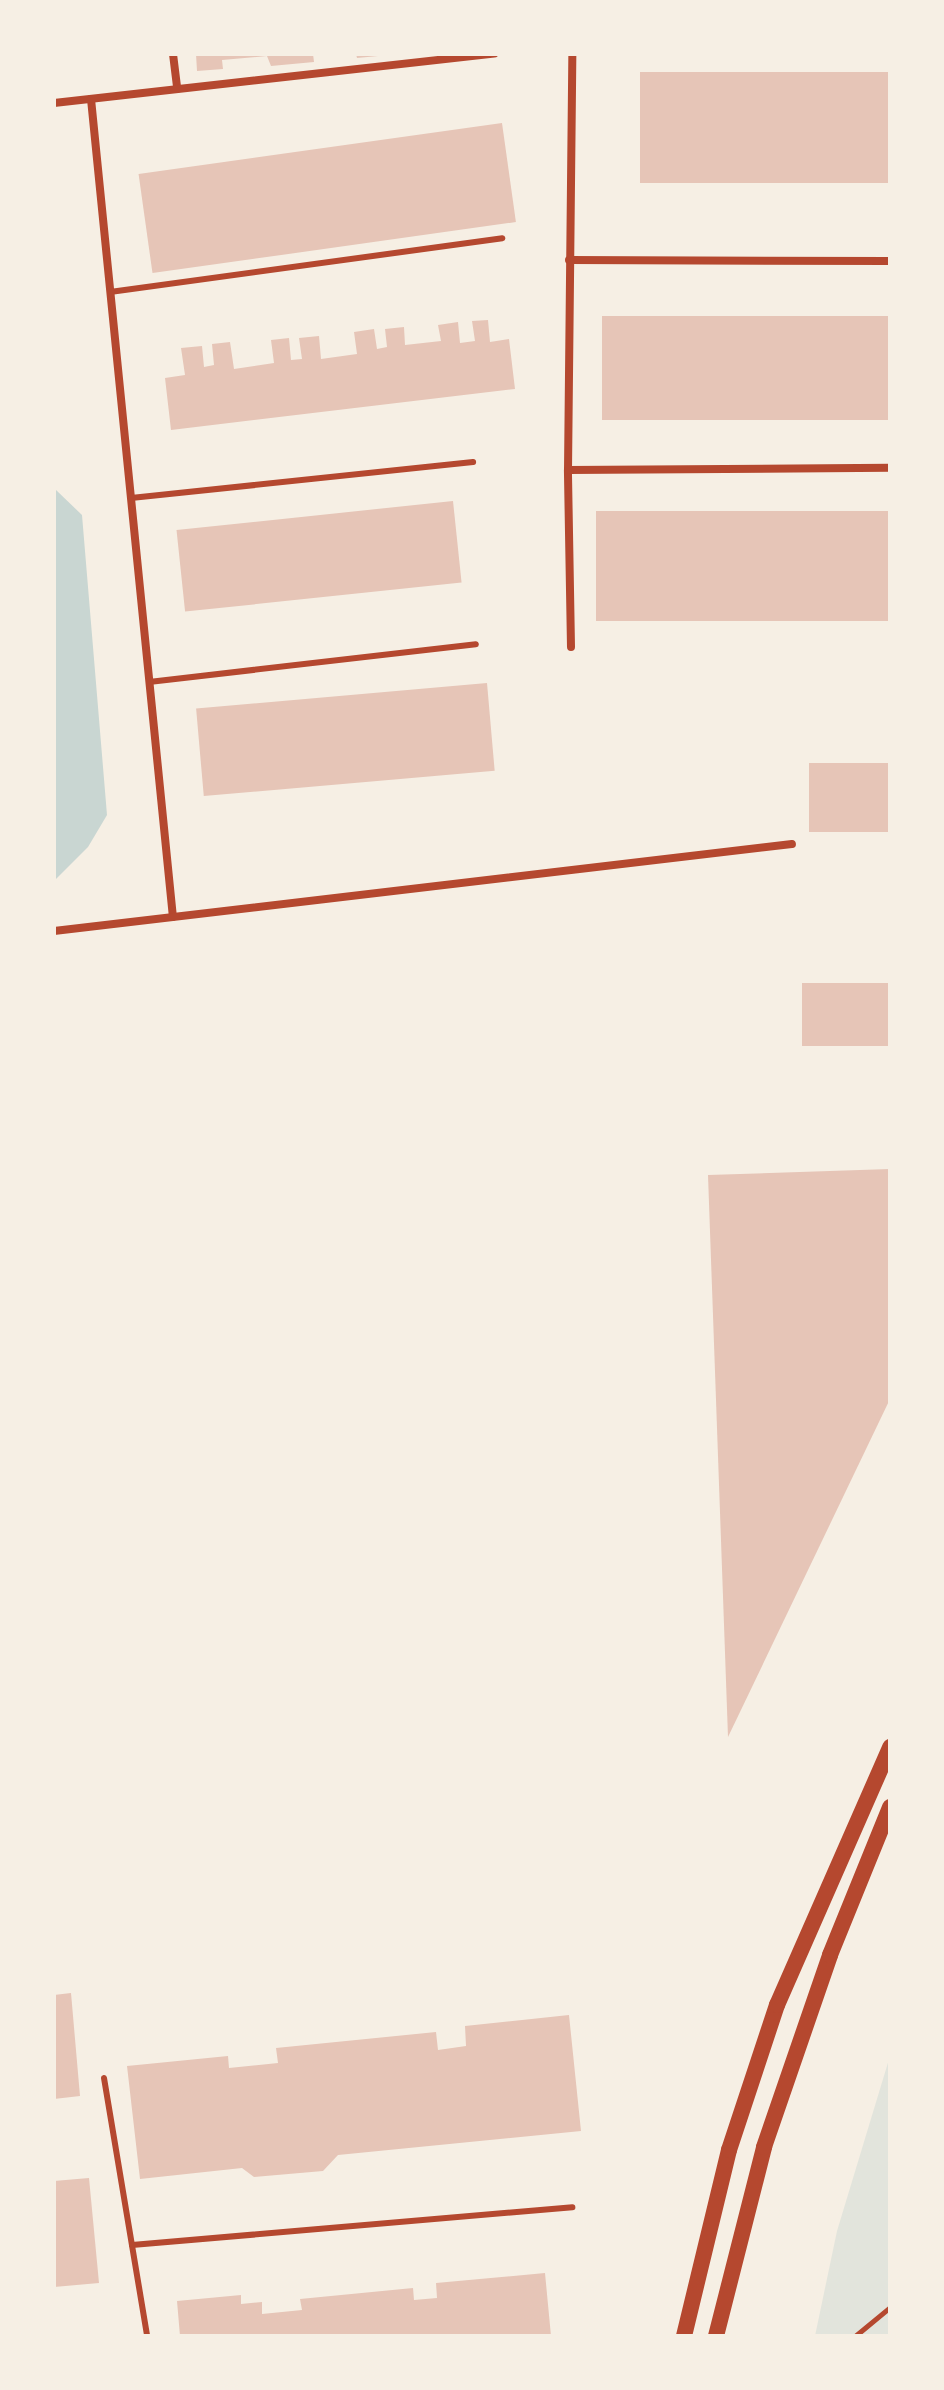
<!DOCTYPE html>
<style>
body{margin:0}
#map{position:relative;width:944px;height:2390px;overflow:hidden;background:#f6efe4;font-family:"IBM Plex Sans",sans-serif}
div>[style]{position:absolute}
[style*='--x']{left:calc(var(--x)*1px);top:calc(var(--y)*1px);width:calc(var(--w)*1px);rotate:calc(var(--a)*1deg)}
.green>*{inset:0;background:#e2e4dc}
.water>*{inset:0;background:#c9d6d2}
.building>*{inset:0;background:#e6c5b7;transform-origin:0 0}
.path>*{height:5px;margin:-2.5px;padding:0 2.5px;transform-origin:2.5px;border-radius:2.5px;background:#b5482f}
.service>*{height:6px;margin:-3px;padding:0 3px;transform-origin:3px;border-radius:3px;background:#b5482f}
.minor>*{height:8px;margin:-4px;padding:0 4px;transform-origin:4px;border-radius:4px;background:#b5482f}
.secondary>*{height:16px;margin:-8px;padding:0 8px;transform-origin:8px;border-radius:8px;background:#b5482f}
span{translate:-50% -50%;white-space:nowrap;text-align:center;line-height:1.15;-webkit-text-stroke:6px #f6efe4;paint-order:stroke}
.frame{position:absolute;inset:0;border:56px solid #f6efe4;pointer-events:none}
</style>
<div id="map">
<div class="green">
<i style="clip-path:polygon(890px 2056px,890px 2336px,815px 2336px,837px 2231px)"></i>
</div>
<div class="water">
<i style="clip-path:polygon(56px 490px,82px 515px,107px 815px,88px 847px,54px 881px)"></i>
</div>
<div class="building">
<i style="clip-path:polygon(196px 54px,313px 54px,314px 62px,271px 66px,267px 56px,222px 60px,223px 69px,197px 71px)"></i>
<i style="clip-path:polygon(356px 54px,377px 54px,378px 56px,357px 58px)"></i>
<i style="left:640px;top:72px;width:250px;height:111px"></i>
<i style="left:502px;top:123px;width:100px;height:367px;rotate:82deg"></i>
<i style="left:890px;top:316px;width:104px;height:288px;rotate:90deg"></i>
<i style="clip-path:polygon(488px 320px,490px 342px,509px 339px,515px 389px,171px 430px,165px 378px,185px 375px,181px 348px,202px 346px,204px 367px,214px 365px,212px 344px,230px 342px,234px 369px,274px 363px,271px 340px,289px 338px,291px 360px,302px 359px,299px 338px,319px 336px,321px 359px,357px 354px,354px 332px,374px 329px,377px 349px,387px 347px,385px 329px,404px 327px,405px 345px,441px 341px,438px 325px,458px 322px,460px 343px,475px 341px,472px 321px)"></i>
<i style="left:453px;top:501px;width:82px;height:278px;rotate:84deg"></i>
<i style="left:890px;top:511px;width:110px;height:294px;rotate:90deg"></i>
<i style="left:487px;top:683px;width:88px;height:292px;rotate:85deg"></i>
<i style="left:890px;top:763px;width:69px;height:81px;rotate:90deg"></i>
<i style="left:890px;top:983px;width:63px;height:88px;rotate:90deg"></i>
<i style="clip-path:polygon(890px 1169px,890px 1399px,728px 1737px,708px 1175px)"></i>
<i style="clip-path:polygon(71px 1993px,80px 2096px,54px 2099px,54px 1995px)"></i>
<i style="clip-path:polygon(569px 2015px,581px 2131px,338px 2155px,323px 2171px,254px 2177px,242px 2168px,140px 2179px,127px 2066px,228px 2056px,229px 2068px,278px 2063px,276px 2048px,436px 2032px,438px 2050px,466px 2046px,465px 2026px)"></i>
<i style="clip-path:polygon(89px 2178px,99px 2283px,54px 2287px,54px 2181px)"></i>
<i style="clip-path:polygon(545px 2273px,551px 2336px,180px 2336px,177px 2301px,241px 2295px,241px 2304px,262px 2302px,262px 2314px,302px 2310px,300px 2299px,413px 2288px,414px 2300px,437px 2298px,436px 2283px)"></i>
</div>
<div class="path">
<i style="--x:855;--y:2336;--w:45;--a:-39.6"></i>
</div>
<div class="service">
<i style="--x:110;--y:292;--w:396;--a:-7.8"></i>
<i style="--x:131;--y:498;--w:344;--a:-6"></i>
<i style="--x:149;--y:682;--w:329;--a:-6.6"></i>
<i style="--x:104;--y:2078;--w:262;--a:80.5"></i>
<i style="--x:132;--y:2245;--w:442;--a:-4.9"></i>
</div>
<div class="minor">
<i style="--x:173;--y:54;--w:35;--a:83"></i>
<i style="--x:91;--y:99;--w:822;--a:84.28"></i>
<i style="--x:54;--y:103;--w:443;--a:-6.4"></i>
<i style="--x:569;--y:260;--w:321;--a:0.2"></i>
<i style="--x:568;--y:470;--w:322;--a:-0.4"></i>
<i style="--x:571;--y:647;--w:177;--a:-91"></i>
<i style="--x:568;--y:470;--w:416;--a:-89.4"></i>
<i style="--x:54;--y:931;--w:743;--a:-6.72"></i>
</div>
<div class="secondary">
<i style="--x:684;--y:2336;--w:191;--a:-76.4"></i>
<i style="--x:729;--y:2150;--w:153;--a:-71.7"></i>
<i style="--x:777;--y:2005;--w:282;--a:-66.3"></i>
<i style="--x:716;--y:2336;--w:195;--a:-75.7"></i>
<i style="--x:764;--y:2147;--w:203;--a:-71"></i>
<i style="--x:830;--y:1955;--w:160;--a:-67.9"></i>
</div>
<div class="frame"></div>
</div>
